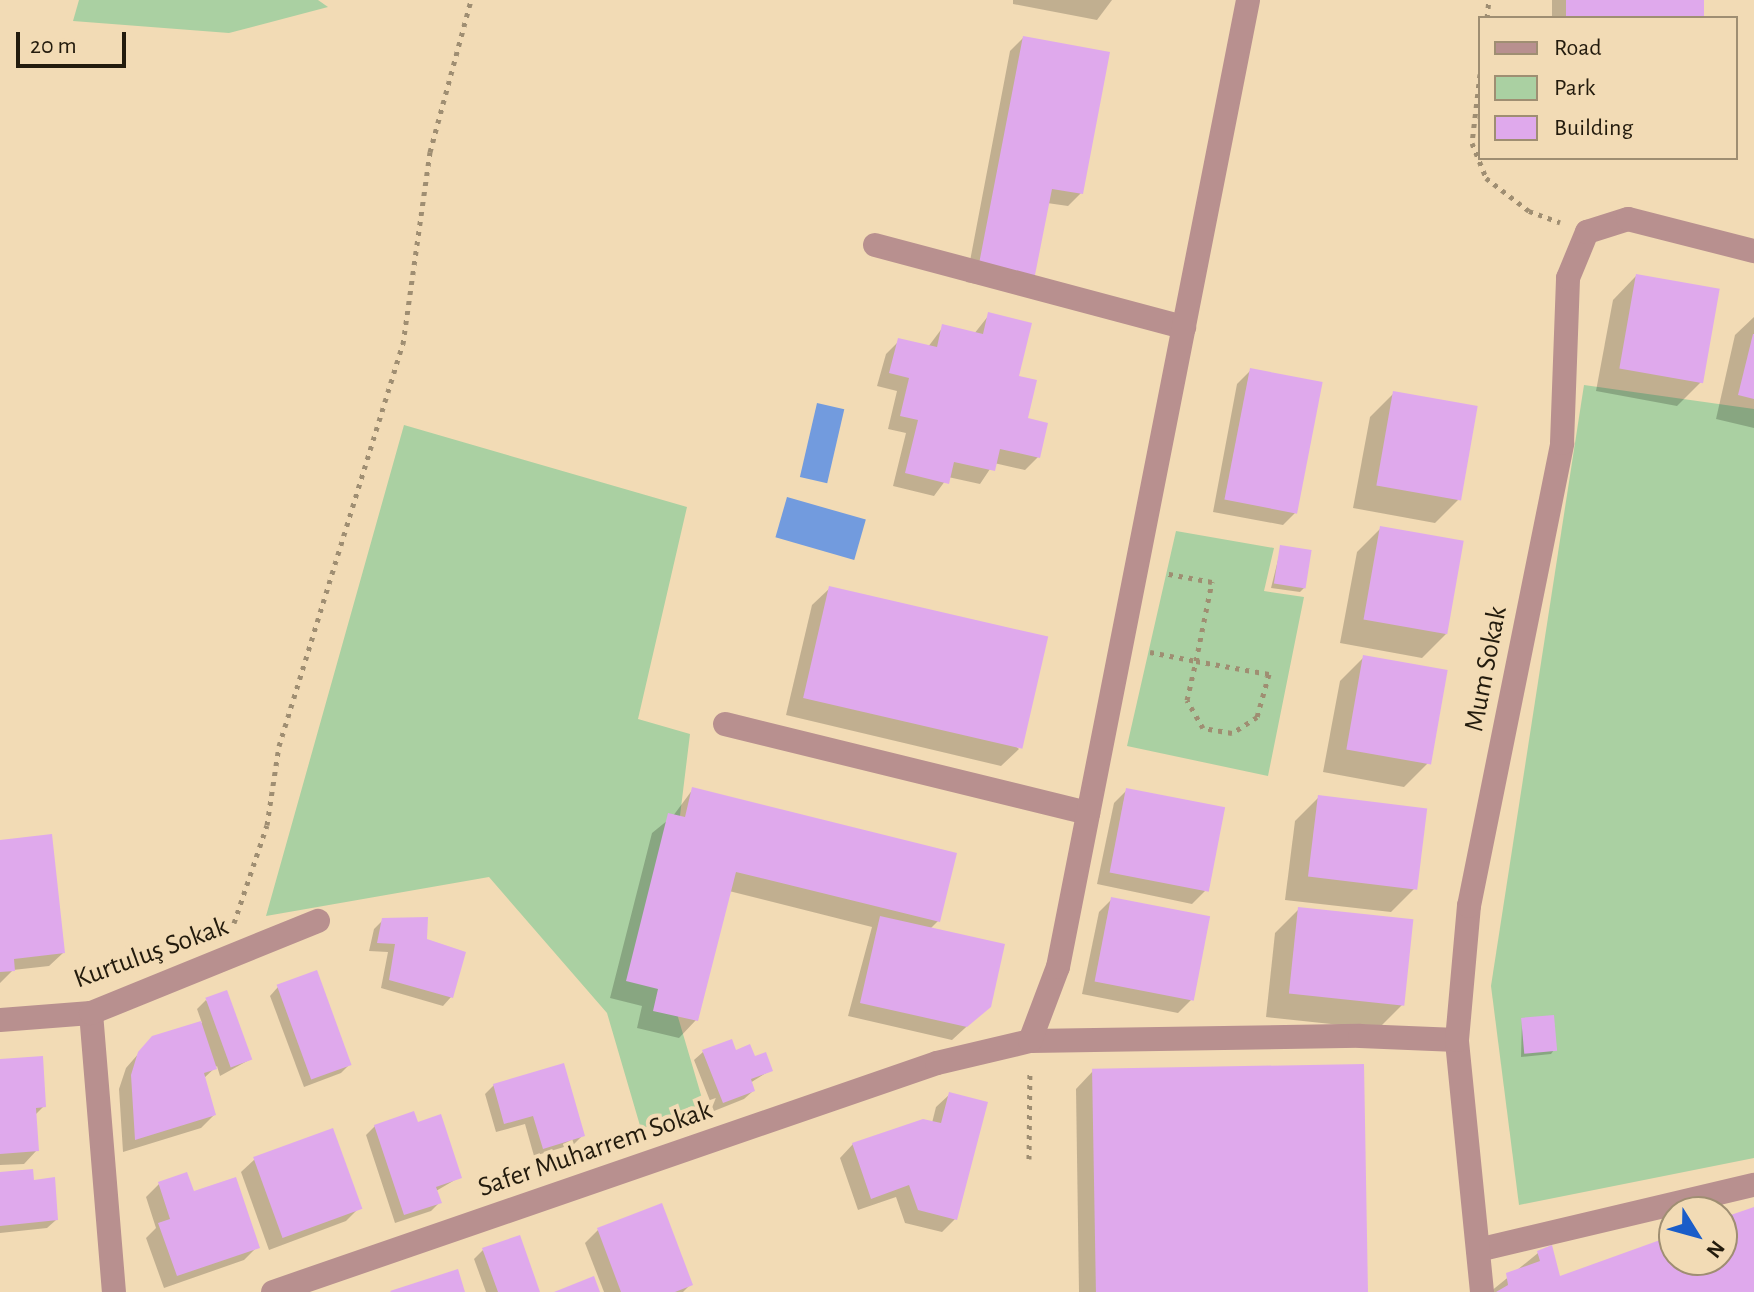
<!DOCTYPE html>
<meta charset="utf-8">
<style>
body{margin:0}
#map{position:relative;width:1754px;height:1292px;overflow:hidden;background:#f2dbb5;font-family:"Alegreya Sans",sans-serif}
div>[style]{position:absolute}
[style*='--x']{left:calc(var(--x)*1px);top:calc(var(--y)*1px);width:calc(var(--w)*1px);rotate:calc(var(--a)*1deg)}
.green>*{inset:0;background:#aad0a2}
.water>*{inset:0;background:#729bde;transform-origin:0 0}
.shadow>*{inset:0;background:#0003;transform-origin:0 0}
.building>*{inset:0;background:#dfa9ec;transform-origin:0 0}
.path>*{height:5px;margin-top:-2.5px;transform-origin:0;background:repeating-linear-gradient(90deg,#9f8e72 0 4px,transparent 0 10px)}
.minor>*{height:24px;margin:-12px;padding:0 12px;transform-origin:12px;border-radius:12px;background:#b8908f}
span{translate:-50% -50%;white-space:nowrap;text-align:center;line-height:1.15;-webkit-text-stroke:8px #f2dbb5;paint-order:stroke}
.street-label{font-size:28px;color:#231b0d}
.legend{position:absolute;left:1478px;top:16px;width:260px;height:144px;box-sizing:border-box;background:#f2dbb5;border:2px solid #9f8e72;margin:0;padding:10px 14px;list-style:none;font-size:24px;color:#231b0d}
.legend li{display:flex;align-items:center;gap:16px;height:40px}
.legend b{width:40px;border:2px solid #9f8e72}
.north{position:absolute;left:1658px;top:1196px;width:80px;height:80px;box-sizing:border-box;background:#f2dbb5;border:2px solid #9f8e72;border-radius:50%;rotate:127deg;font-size:22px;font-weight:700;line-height:32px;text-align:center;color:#231b0d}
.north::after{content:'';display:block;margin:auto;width:28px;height:36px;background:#1a5dc9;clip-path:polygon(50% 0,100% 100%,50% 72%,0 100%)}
.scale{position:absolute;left:16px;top:32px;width:110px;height:36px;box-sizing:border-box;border:4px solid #231b0d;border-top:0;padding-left:10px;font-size:24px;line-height:28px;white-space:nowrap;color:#231b0d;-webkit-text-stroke:6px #f2dbb5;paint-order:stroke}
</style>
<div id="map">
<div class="green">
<i style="clip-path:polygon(79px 0,318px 0,328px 7px,229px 33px,73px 21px)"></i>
<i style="clip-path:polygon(1584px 385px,1754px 409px,1754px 1158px,1519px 1205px,1491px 986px)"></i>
<i style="clip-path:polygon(404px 425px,687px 507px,638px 719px,690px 734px,662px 963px,704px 1105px,641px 1129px,607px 1013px,489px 877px,266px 916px)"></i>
<i style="clip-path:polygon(1176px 531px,1274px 548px,1264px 591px,1304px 597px,1268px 776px,1127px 746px)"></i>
</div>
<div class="water">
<i style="left:817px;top:403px;width:28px;height:76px;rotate:13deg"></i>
<i style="left:787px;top:497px;width:82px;height:42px;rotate:16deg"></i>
</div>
<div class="shadow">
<i style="clip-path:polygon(1013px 0,1112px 0,1097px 20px,1013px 4px)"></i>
<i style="left:1552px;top:0;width:150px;height:18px"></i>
<i style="clip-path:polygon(1023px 38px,1081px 193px,1068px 206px,1047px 203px,1019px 292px,966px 282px,1010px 51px)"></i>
<i style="clip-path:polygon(1636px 276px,1701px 382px,1677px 406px,1596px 391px,1613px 300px)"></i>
<i style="clip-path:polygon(989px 315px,1017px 377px,1038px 457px,1025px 470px,994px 463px,980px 484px,948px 477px,934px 496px,893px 486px,906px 433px,888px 429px,897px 391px,877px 386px,886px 354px,899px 341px,928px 347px,943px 327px,974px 334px)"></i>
<i style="clip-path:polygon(1754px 317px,1754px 428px,1716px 419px,1735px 335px)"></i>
<i style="clip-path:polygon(1251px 370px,1296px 512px,1283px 525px,1213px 512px,1237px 384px)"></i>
<i style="clip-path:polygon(1394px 393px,1459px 499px,1435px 523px,1353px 508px,1370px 417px)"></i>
<i style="clip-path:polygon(1381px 528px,1446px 634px,1422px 658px,1340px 643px,1357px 552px)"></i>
<i style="clip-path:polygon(1281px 548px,1304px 588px,1300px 592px,1271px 588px)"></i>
<i style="clip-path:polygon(830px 588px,1019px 749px,1001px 766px,786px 715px,812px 605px)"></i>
<i style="clip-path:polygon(1364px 657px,1428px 763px,1404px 787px,1323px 772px,1340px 681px)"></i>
<i style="clip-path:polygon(693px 789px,938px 921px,930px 929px,989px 1006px,952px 1040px,848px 1016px,872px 927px,729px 891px,696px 1020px,679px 1038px,637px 1028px,642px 1006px,610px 998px,652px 833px,673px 816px)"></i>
<i style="clip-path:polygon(1127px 790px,1205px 891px,1192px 904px,1097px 884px,1114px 803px)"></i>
<i style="clip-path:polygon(1319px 797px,1415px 888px,1391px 912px,1285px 900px,1295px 821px)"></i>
<i style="clip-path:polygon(0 842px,63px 953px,49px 966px,13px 970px,0 983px)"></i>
<i style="clip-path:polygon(1112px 899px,1191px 1000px,1178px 1013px,1082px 994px,1099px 912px)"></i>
<i style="clip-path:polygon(1299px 909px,1402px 1005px,1378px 1029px,1266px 1017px,1275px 933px)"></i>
<i style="clip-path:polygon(383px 920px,425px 941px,451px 997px,443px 1006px,381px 988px,388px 952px,369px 951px,374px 929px)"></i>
<i style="clip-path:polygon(278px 987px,350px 1064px,341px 1073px,304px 1087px,270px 996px)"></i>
<i style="clip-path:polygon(206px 1000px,249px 1060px,220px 1076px,217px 1066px,203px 1079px,214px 1115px,201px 1128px,123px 1152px,119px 1089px,126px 1068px,153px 1037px,202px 1023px,197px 1009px)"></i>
<i style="clip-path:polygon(1522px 1020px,1554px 1050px,1551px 1054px,1521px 1057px)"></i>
<i style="clip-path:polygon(703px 1052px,735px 1052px,771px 1070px,750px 1083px,753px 1091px,744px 1099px,714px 1111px,694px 1060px)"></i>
<i style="clip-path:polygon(0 1061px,44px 1106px,34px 1116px,37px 1150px,24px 1164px,0 1165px)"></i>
<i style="clip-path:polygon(1093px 1071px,1365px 1292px,1079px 1292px,1076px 1089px)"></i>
<i style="clip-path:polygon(494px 1085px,583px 1135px,574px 1144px,534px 1156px,525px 1124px,496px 1132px,485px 1094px)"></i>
<i style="clip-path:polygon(950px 1094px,955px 1219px,942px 1232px,905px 1223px,896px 1197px,858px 1210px,840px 1158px,853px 1144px,932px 1123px,936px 1107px)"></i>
<i style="clip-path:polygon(417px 1125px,460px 1177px,436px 1191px,440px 1202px,431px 1211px,395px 1223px,366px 1135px,375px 1126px)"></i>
<i style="clip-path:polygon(255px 1159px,359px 1208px,346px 1221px,269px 1250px,241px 1172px)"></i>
<i style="clip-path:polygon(0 1174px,32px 1182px,56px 1220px,47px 1228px,0 1233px)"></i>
<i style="clip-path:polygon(159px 1184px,192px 1193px,257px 1247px,244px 1260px,164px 1288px,146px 1238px,156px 1228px,146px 1197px)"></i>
<i style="clip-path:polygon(1754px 1209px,1754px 1292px,1490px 1292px,1538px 1253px,1559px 1278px,1674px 1237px,1674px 1260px,1722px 1260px,1722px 1220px)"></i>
<i style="clip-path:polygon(598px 1230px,691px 1284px,683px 1292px,604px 1292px,585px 1243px)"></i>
<i style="clip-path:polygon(483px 1250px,538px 1292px,486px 1292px,474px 1259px)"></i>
</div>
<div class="building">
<i style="left:1566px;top:0;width:138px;height:18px"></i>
<i style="clip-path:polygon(1023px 36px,1110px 52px,1083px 194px,1052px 189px,1034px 280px,978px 269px)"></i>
<i style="left:1636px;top:274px;width:85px;height:96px;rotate:10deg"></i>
<i style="clip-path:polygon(988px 312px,1032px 323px,1019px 376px,1037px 380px,1028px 418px,1048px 423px,1040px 458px,1000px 449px,995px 471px,954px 462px,949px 484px,905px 473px,918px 420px,900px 416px,909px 378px,889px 373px,898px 338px,937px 347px,942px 324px,983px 334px)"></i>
<i style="clip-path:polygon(1753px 334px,1754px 334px,1754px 399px,1738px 395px)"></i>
<i style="left:1250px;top:368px;width:74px;height:134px;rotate:11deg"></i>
<i style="left:1393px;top:391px;width:86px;height:96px;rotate:10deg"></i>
<i style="left:1380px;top:526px;width:85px;height:95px;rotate:10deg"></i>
<i style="left:1280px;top:545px;width:32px;height:39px;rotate:9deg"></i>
<i style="left:829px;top:586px;width:225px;height:115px;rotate:13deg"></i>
<i style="left:1363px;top:655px;width:86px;height:96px;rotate:10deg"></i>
<i style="clip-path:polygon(692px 787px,957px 853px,940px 922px,736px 872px,698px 1021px,653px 1011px,658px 989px,626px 981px,668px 813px,685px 817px)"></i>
<i style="left:1126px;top:788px;width:101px;height:86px;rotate:11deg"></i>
<i style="left:1318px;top:795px;width:110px;height:82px;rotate:7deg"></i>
<i style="clip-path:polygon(52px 834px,65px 953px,14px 959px,15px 971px,0 972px,0 840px)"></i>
<i style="left:1111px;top:897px;width:101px;height:86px;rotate:11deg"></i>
<i style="left:1298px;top:907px;width:116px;height:87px;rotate:6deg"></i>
<i style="clip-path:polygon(880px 916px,1005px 944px,991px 1007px,967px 1027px,860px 1003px)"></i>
<i style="clip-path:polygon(428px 917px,427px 939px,466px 952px,453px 998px,389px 980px,395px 944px,377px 943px,382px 918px)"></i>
<i style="left:317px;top:970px;width:101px;height:43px;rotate:70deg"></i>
<i style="left:227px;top:990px;width:74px;height:23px;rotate:70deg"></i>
<i style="left:1554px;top:1015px;width:36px;height:33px;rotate:85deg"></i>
<i style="clip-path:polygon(201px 1021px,217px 1069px,204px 1073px,216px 1115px,135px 1140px,131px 1075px,138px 1052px,152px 1036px)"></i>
<i style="clip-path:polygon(732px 1039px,736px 1050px,750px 1044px,755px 1056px,766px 1052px,773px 1071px,751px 1079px,755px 1091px,723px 1103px,702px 1050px)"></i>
<i style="clip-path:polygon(43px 1056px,46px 1107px,36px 1108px,39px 1151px,0 1154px,0 1059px)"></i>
<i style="clip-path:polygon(564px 1063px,585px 1136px,543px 1149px,533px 1116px,504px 1124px,493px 1084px)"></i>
<i style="left:1364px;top:1064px;width:228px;height:272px;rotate:89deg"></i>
<i style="clip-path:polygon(949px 1092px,988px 1102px,957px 1220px,918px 1210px,909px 1185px,871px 1199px,852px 1143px,923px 1119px,941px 1123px)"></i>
<i style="clip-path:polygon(414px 1111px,418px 1122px,441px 1114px,462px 1178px,436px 1187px,442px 1203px,404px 1215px,374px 1125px)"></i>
<i style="left:333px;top:1128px;width:86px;height:85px;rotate:70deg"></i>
<i style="clip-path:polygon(33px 1169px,34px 1180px,55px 1177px,58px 1220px,0 1226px,0 1172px)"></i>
<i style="clip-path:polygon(187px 1172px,194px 1191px,236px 1177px,260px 1248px,177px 1276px,158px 1223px,170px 1219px,158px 1182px)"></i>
<i style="clip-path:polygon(662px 1203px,693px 1285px,675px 1292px,621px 1292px,597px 1228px)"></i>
<i style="clip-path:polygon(1754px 1207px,1754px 1292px,1496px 1292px,1508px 1285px,1506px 1273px,1540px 1261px,1537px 1251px,1552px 1245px,1560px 1276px,1674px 1235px,1674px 1260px,1722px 1260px,1722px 1218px)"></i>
<i style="clip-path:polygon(520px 1235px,540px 1292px,498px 1292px,482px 1248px)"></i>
<i style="clip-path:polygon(458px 1269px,465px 1292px,391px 1292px,390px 1291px)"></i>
<i style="clip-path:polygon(594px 1276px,600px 1292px,554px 1292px)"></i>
</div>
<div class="path">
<i style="--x:1487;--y:18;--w:18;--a:-84"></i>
<i style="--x:1480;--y:74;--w:69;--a:96.6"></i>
<i style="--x:1472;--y:143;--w:38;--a:68"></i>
<i style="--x:1486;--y:178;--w:54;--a:37.5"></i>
<i style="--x:1529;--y:211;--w:33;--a:20"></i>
<i style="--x:1150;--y:652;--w:47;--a:11.1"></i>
<i style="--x:1196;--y:661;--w:74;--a:10.1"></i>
<i style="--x:1269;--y:674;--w:45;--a:105.6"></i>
<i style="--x:1257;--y:717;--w:30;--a:147"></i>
<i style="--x:1232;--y:733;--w:29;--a:-170"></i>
<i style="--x:1203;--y:728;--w:32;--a:-120"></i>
<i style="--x:1187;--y:700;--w:40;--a:-77"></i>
<i style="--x:1196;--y:661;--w:81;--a:-78.6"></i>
<i style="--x:1212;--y:582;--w:49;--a:-169.4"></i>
<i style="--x:234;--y:923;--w:103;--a:-71.4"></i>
<i style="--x:267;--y:825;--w:80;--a:-81.4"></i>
<i style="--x:279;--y:746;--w:421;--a:-72.9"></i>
<i style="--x:403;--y:344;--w:194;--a:-82"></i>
<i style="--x:430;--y:152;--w:157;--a:-74.9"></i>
<i style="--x:1029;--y:1159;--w:89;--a:-89.4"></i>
</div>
<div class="minor">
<i style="--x:875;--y:245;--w:320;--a:14.9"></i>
<i style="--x:725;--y:724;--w:374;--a:13.8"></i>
<i style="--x:91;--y:1013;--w:280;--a:85.3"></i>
<i style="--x:0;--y:1020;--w:91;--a:-4.4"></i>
<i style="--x:91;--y:1013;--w:245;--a:-22.1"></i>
<i style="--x:1030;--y:1041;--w:330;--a:-0.9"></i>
<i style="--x:1360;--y:1036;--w:97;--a:2.4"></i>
<i style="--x:1478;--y:1250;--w:284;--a:-13.3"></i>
<i style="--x:273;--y:1292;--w:702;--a:-19.03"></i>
<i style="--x:937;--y:1063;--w:96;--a:-13.3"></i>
<i style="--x:1030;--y:1041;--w:79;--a:-69.3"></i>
<i style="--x:1058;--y:967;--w:985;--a:-78.88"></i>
<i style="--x:1482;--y:1292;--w:253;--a:-95.7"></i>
<i style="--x:1457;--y:1040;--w:135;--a:-84.9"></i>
<i style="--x:1469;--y:906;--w:472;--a:-78.6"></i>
<i style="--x:1562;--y:443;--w:165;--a:-87.9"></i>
<i style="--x:1568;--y:278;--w:50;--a:-67.6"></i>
<i style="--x:1587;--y:232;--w:43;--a:-17.6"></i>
<i style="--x:1628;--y:219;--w:130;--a:14.3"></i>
</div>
<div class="street-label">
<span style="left:1486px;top:669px;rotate:-79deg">Mum Sokak</span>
<span style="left:151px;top:953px;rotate:-20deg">Kurtuluş Sokak</span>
<span style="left:595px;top:1149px;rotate:-19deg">Safer Muharrem Sokak</span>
</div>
<ul class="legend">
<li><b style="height:10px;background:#b8908f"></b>Road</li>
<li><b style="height:22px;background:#aad0a2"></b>Park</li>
<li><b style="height:22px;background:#dfa9ec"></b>Building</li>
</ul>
<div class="north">N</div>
<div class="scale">20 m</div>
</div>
